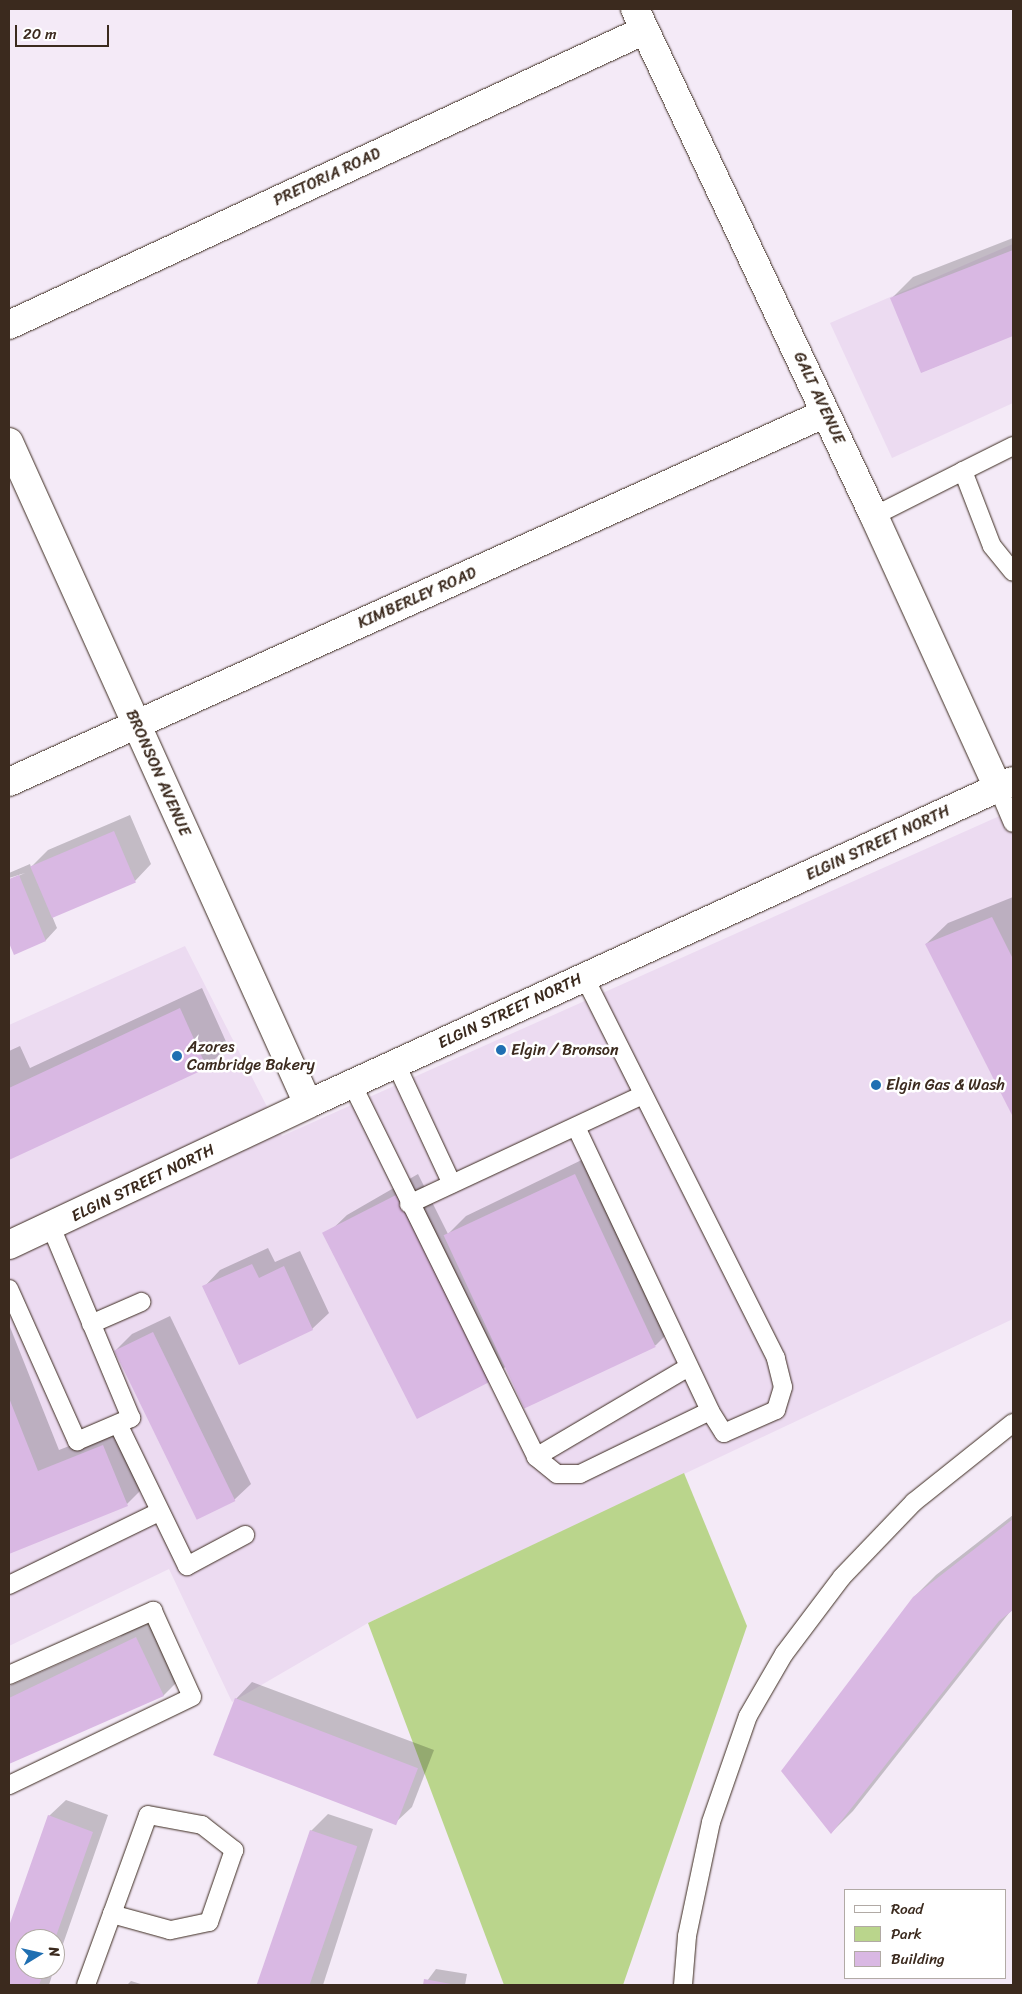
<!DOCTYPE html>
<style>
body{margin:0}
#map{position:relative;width:1022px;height:1994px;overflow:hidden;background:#f4eaf7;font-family:Sriracha,sans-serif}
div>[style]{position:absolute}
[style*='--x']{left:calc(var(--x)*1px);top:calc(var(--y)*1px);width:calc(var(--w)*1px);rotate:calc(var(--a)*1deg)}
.built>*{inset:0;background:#ecdbf1}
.green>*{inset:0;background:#bad58c}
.shadow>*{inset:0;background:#0003}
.building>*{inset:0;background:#d9b8e3;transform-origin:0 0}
.roads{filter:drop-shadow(0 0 1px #3b2a1e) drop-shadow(0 0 1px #3b2a1e)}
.lane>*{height:18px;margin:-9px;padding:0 9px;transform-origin:9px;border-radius:9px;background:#fff}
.street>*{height:28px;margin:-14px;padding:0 14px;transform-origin:14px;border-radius:14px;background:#fff}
.secondary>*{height:28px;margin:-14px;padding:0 14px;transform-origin:14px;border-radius:14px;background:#fff}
.dots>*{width:14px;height:14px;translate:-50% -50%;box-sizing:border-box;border:2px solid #fff;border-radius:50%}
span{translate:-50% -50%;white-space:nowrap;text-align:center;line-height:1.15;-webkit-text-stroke:5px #fff;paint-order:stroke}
.street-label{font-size:16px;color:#3b2a1e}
.poi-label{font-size:16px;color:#3b2a1e}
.left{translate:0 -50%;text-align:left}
.frame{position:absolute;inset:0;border:10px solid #3b2a1e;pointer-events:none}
.legend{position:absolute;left:844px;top:1889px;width:162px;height:90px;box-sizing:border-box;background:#fff;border:1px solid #b1aaa5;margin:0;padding:6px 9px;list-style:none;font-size:15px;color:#3b2a1e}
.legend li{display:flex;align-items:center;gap:10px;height:25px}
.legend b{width:25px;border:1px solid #b1aaa5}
.north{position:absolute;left:15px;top:1929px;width:50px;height:50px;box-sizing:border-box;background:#fff;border:1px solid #b1aaa5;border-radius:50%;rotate:81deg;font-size:14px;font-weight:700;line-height:20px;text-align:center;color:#3b2a1e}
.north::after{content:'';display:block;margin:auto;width:18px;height:22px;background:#1f6fb2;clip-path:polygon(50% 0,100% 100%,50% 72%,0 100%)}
.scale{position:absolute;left:15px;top:25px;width:94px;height:22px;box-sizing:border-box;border:2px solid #3b2a1e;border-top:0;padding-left:6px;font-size:15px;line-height:18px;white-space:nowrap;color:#3b2a1e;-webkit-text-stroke:4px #fff;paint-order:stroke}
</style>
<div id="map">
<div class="built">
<i style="clip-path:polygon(1013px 244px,1013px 403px,892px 458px,830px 323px)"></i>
<i style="clip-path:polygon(1013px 810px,1013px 1319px,368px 1623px,232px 1702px,169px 1569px,9px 1646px,9px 1025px,185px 946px,282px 1136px)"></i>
</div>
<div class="green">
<i style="clip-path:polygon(684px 1473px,747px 1626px,623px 1985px,504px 1985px,368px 1623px)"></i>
</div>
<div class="shadow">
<i style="clip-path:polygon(1013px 238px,1013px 335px,922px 372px,892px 298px,913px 277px)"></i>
<i style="clip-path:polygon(130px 815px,151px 864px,135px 881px,52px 916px,57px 928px,46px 940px,14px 953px,9px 939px,9px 880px,25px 873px,9px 878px,9px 873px,30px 864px,31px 867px,48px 850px)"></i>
<i style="clip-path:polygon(1013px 897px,1013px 1114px,926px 944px,948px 923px)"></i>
<i style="clip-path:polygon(202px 988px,228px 1046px,207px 1067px,9px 1159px,9px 1051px,20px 1046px,30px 1068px)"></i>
<i style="clip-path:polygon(596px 1153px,678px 1323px,656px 1345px,526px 1407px,507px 1365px,492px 1380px,325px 1236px,347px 1215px,418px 1174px,448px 1234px,466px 1216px)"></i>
<i style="clip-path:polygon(268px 1248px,275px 1262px,300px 1251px,329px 1313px,312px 1329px,204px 1287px,220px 1270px)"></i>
<i style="clip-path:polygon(170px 1316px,251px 1484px,234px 1500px,116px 1350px,132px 1334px)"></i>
<i style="clip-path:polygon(10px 1327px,59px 1450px,125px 1424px,148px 1483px,127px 1504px,9px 1552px)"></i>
<i style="clip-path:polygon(1013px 1515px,1013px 1608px,853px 1811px,832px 1832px,914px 1597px,936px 1575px)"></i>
<i style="clip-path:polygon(157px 1616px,185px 1674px,164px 1695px,9px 1763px,9px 1686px,120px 1637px,127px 1630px)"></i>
<i style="clip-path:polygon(252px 1682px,434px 1750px,412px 1807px,395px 1823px,236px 1699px)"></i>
<i style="clip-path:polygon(66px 1800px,108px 1815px,55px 1967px,55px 1939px,25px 1939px,25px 1969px,54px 1969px,49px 1985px,9px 1985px,9px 1930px,49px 1816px)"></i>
<i style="clip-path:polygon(328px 1814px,373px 1829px,323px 1985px,262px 1985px,311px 1831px)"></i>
<i style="clip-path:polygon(436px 1969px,467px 1974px,465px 1985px,424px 1985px)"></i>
<i style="clip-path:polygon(131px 1981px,144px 1985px,127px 1985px)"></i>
</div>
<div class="building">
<i style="clip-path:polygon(1013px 250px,1013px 336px,921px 373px,890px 298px)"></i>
<i style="left:114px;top:831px;width:56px;height:91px;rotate:67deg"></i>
<i style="clip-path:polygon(19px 875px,46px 941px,14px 955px,9px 943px,9px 879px)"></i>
<i style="clip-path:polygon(992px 917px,1013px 959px,1013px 1117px,925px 944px)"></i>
<i style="clip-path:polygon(180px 1008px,207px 1068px,9px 1160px,9px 1088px)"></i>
<i style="left:575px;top:1174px;width:191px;height:145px;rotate:65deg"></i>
<i style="left:396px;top:1195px;width:209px;height:83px;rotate:63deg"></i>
<i style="clip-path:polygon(252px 1264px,259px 1278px,284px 1266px,313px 1330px,239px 1365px,202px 1286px)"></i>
<i style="left:153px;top:1332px;width:188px;height:43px;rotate:64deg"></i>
<i style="clip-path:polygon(9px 1398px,38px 1471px,103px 1445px,128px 1506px,9px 1554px)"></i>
<i style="clip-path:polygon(1013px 1519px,1013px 1610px,999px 1621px,831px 1834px,781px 1771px,913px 1597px)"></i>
<i style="clip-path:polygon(136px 1637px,164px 1696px,9px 1764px,9px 1698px)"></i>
<i style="left:235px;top:1698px;width:196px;height:61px;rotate:21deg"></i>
<i style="clip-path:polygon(48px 1815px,93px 1832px,55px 1939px,25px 1939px,25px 1969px,45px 1969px,39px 1985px,9px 1985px,9px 1926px)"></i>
<i style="left:310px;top:1830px;width:50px;height:163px;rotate:19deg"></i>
<i style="clip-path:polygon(424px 1979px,451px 1984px,451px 1985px,423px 1985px)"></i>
</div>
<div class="roads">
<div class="lane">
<i style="--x:963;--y:471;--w:56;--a:-26.6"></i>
<i style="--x:874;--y:516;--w:100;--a:-26.8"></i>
<i style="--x:963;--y:471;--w:80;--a:68.9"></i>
<i style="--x:992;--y:546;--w:33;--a:51"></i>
<i style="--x:998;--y:788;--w:38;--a:67"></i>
<i style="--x:396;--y:1064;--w:132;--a:65"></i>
<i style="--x:352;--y:1084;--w:416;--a:63.7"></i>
<i style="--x:536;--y:1457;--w:27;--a:39"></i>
<i style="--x:557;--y:1474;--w:23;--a:0"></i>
<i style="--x:580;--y:1474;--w:144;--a:-25.9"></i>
<i style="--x:710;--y:1411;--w:26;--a:58"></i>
<i style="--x:724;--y:1433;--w:57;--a:-23.9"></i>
<i style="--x:776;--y:1410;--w:24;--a:-73"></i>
<i style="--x:783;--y:1387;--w:30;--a:-104"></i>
<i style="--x:776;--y:1358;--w:427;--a:-116.7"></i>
<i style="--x:576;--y:1127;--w:314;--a:64.7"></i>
<i style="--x:409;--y:1204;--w:258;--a:-25"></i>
<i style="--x:9;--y:1289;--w:167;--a:65.9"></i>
<i style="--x:77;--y:1441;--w:59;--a:-23.1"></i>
<i style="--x:131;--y:1418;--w:207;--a:-112.7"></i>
<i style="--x:91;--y:1324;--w:55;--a:-23.7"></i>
<i style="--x:118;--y:1424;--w:158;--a:64.1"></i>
<i style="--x:187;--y:1566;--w:66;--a:-28.1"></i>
<i style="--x:536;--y:1457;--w:175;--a:-30.5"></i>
<i style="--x:9;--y:1585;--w:167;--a:-26"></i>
<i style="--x:9;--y:1675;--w:158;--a:-24"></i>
<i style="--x:153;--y:1611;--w:94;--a:65.6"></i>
<i style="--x:192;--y:1697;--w:203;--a:154.3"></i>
<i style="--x:86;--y:1985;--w:76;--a:-69.9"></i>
<i style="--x:112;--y:1914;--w:105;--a:-70"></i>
<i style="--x:148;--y:1815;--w:55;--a:10.5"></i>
<i style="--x:202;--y:1825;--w:41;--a:38"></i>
<i style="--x:234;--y:1850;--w:76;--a:109.1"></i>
<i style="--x:209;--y:1922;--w:40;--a:168"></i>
<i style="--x:170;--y:1930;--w:60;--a:-164.6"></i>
<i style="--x:683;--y:1985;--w:49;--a:-85.3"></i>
<i style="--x:687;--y:1936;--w:116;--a:-78.1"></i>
<i style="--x:711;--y:1822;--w:112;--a:-70.8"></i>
<i style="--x:748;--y:1716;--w:72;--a:-59.9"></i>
<i style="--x:784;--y:1654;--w:96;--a:-53"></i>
<i style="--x:842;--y:1577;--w:104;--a:-46.2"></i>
<i style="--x:914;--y:1502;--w:127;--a:-38.6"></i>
</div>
<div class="street">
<i style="--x:635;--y:9;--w:561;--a:64.76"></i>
<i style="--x:874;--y:516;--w:299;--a:65.5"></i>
<i style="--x:9;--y:325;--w:701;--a:-24.88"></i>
<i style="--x:9;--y:442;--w:726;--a:65.69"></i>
<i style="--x:9;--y:782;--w:896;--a:-24.31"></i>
</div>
<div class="secondary">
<i style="--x:9;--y:1245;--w:331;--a:-25.2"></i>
<i style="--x:308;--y:1104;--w:775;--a:-24.62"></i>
</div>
</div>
<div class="dots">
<i style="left:501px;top:1050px;background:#1f6fb2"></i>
<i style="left:177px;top:1056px;background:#1f6fb2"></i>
<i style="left:876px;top:1085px;background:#1f6fb2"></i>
</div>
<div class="street-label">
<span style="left:327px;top:177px;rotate:-25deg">PRETORIA ROAD</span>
<span style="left:819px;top:398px;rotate:65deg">GALT AVENUE</span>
<span style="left:417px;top:598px;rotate:-24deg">KIMBERLEY ROAD</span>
<span style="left:158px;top:773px;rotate:66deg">BRONSON AVENUE</span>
<span style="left:878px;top:843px;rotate:-25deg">ELGIN STREET NORTH</span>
<span style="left:510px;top:1011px;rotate:-25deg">ELGIN STREET NORTH</span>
<span style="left:143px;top:1183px;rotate:-26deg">ELGIN STREET NORTH</span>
</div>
<div class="poi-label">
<span class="left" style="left:187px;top:1056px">Azores<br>Cambridge Bakery</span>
<span class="left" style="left:511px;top:1050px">Elgin / Bronson</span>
<span class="left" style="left:886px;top:1085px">Elgin Gas &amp; Wash</span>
</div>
<div class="frame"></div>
<ul class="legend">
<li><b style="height:6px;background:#fff"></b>Road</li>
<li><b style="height:14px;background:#bad58c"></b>Park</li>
<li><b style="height:14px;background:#d9b8e3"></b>Building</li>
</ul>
<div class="north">N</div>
<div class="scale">20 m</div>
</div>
